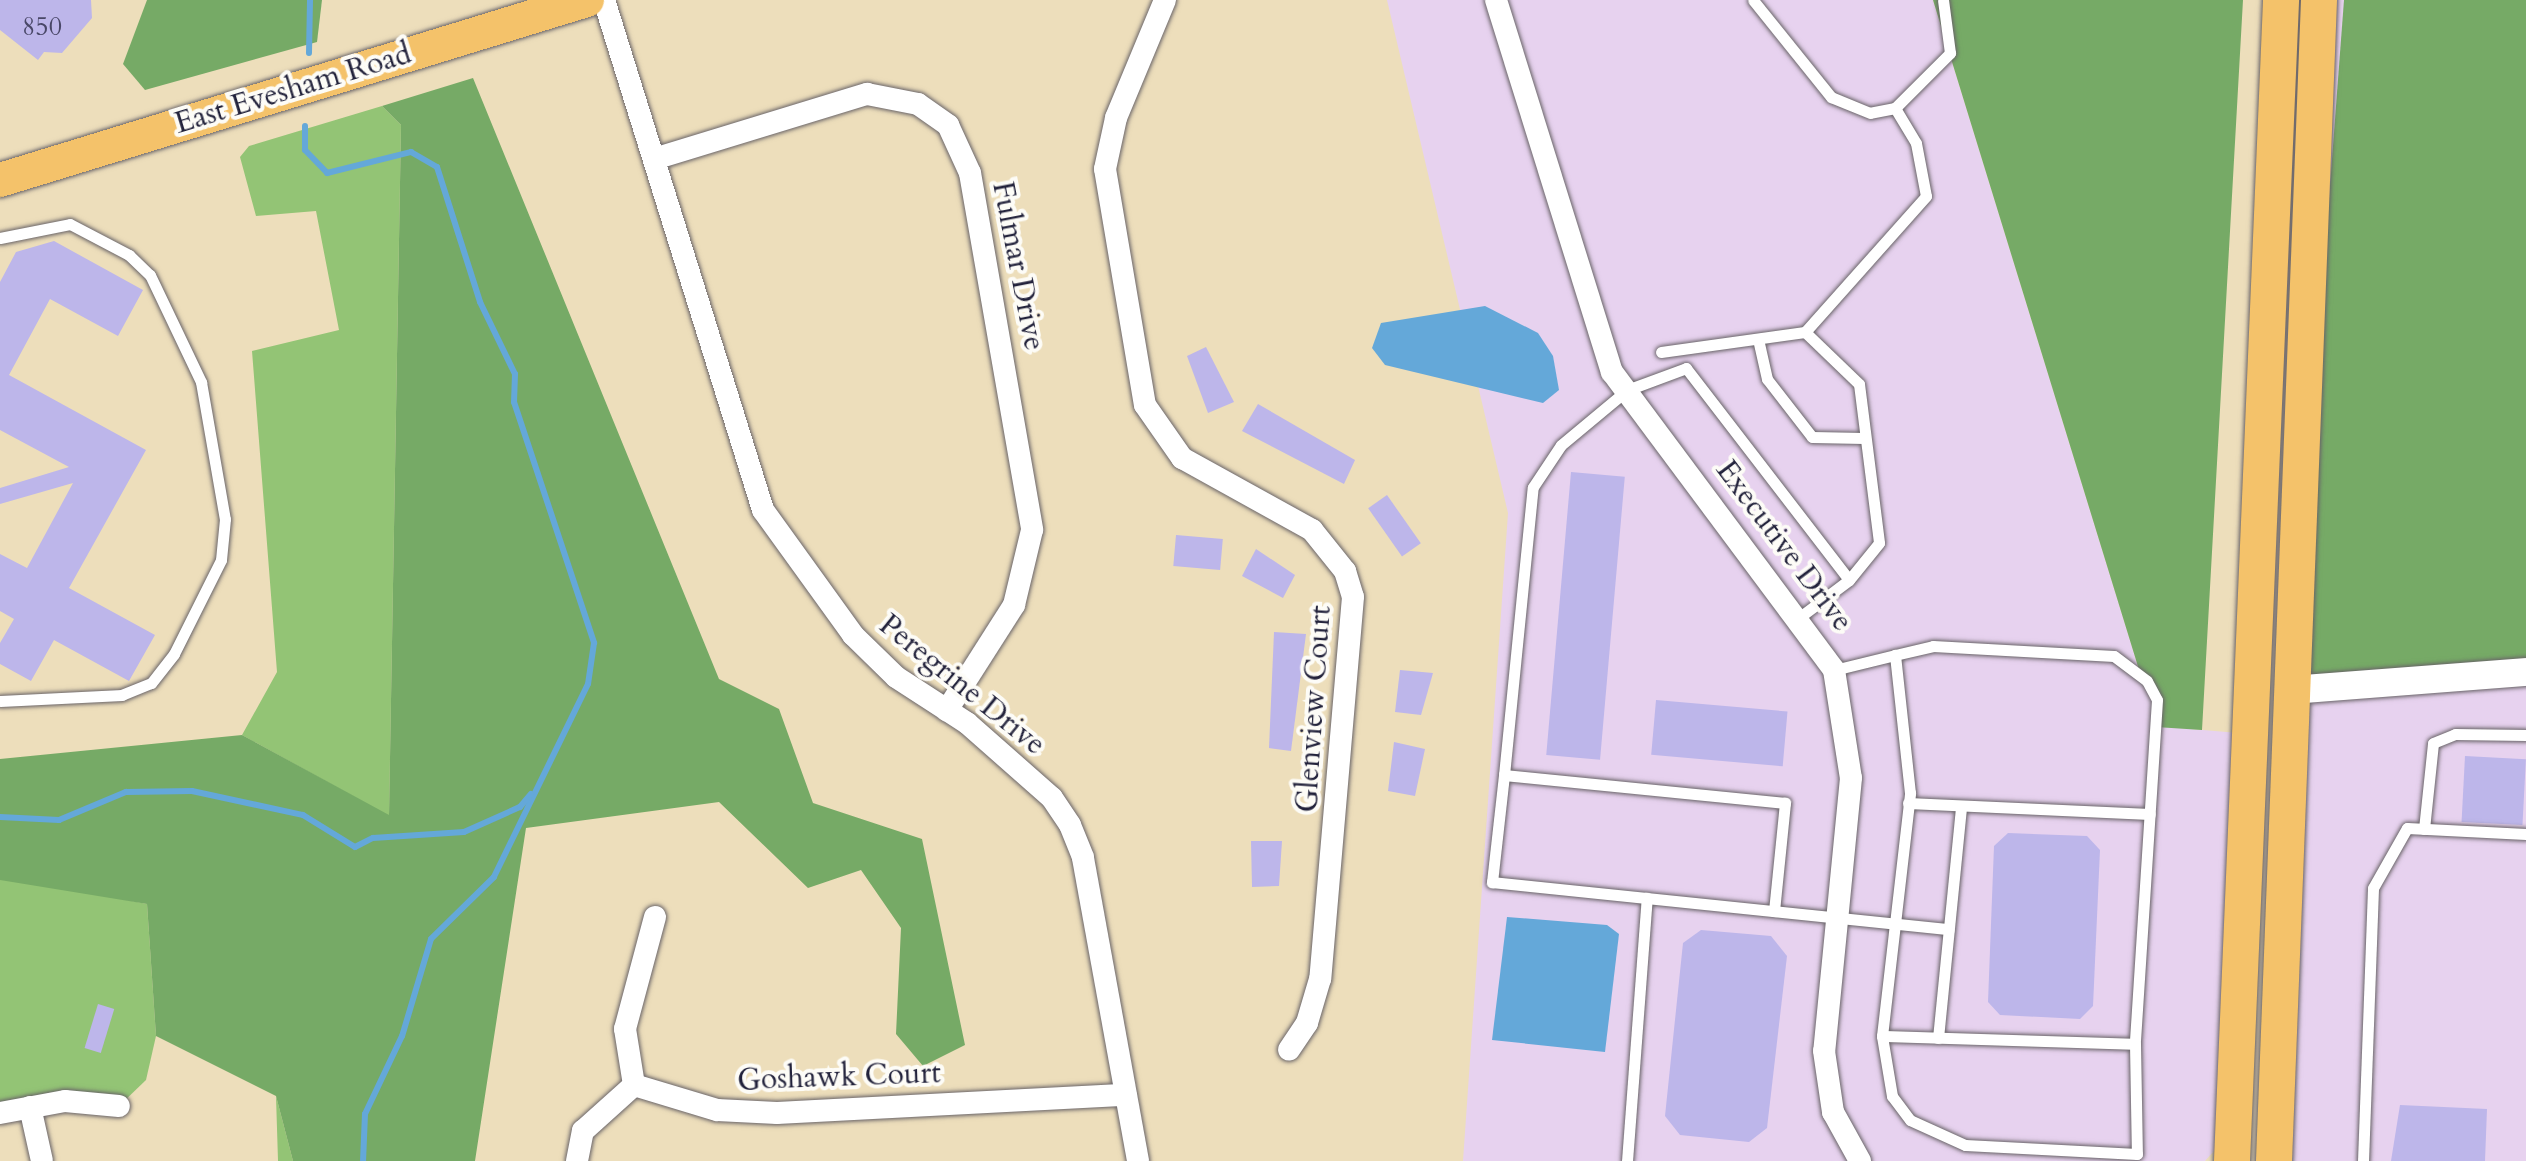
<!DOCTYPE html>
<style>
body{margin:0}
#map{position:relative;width:2526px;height:1161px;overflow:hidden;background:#eddebb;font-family:Cardo,serif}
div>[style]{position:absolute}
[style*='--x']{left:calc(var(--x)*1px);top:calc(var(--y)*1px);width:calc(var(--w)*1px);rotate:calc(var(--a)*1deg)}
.built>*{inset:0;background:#e7d2ef}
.green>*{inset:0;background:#93c475}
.forest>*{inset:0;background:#76aa66}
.water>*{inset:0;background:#64a8d9}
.stream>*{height:6px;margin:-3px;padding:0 3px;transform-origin:3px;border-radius:3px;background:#64a8d9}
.building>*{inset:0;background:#bdb6ea;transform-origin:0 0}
.roads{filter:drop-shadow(0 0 2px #696468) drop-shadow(0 0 2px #696468)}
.service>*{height:11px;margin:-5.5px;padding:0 5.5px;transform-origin:5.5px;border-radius:5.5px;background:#fff}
.minor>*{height:22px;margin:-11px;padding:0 11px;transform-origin:11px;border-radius:11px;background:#fff}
.tertiary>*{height:28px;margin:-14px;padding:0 14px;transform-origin:14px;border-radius:14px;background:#fff}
.primary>*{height:34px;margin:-17px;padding:0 17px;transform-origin:17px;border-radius:17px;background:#f4c26a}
.trunk>*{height:36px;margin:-18px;padding:0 18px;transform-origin:18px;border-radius:18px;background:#f4c26a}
span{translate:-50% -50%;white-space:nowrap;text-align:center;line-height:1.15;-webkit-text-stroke:8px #fdfcf7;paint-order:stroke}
.number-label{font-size:26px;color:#494767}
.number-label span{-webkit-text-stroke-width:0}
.street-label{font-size:30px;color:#22223b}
</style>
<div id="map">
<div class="built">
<i style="clip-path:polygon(1387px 0,1933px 0,2140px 673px,2157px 700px,2156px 726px,2250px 734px,2233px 1130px,2205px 1161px,1463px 1161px,1508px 513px)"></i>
<i style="clip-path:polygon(2320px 0,2526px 0,2526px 1161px,2274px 1161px)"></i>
</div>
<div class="green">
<i style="clip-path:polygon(382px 106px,401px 125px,389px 816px,242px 735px,277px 672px,252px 351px,339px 330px,316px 211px,256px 216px,240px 157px,249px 146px)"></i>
<i style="clip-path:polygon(11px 877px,147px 904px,156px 1036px,146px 1080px,119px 1106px,0 1113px,0 880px)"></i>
<i style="clip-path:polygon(276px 1096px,293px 1161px,278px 1161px)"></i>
</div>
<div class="forest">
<i style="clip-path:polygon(147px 0,322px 0,317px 42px,145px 90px,123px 64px)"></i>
<i style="clip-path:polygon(1933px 0,2243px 0,2202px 730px,2156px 727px,2157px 700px,2140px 673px)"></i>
<i style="clip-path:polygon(2344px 0,2526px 0,2526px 672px,2292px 690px)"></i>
<i style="clip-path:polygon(473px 78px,719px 679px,779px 709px,813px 803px,922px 839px,965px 1045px,923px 1066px,896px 1034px,901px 928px,861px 870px,808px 888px,719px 802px,526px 828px,475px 1161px,293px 1161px,276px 1096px,156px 1036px,147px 904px,0 880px,0 759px,242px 735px,389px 815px,401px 125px,382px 106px)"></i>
</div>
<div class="water">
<i style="clip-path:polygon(1485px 306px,1538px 333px,1553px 356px,1559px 390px,1543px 403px,1385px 365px,1372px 348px,1381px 323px)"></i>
<i style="clip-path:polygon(1507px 917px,1607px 925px,1619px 934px,1605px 1052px,1492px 1040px)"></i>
</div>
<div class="stream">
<i style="--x:309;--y:53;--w:53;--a:-88.9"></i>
<i style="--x:305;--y:126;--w:24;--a:90"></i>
<i style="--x:305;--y:150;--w:32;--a:46"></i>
<i style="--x:327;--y:173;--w:87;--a:-14"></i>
<i style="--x:411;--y:152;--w:30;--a:30"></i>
<i style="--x:437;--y:167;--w:142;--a:72.3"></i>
<i style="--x:480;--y:302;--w:80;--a:64.1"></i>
<i style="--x:515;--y:374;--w:28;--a:92"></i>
<i style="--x:514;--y:402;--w:254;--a:71.6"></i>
<i style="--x:594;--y:643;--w:41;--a:98.3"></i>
<i style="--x:588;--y:684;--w:215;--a:116"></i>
<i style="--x:494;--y:877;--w:88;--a:135.5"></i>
<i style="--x:431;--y:939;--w:101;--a:106.6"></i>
<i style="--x:402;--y:1036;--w:86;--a:115.4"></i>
<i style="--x:365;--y:1114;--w:47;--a:92.4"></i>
<i style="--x:0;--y:817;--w:59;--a:2.9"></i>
<i style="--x:59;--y:820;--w:73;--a:-22.7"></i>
<i style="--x:126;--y:792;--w:66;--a:-0.9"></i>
<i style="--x:192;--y:791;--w:114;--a:12.2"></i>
<i style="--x:303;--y:815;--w:61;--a:31.6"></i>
<i style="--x:355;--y:847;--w:20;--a:-27"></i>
<i style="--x:373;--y:838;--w:91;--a:-3.8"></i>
<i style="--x:464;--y:832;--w:61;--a:-24.1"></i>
<i style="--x:520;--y:807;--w:17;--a:-50"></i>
</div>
<div class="building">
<i style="clip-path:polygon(0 0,91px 0,92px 18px,62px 53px,44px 52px,38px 60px,0 30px)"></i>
<i style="clip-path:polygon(54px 241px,143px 290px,118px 336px,50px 299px,9px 375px,146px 450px,69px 588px,155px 635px,129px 681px,54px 640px,31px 681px,0 664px,0 643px,14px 619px,0 611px,0 554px,27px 568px,73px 483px,0 504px,0 488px,69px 467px,0 430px,0 282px,16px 252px)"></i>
<i style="clip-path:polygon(1206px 347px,1234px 402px,1208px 413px,1187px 356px)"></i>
<i style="clip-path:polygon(1258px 404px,1355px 460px,1344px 484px,1242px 431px)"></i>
<i style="left:1571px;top:472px;width:54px;height:284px;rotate:5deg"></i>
<i style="left:1387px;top:495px;width:59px;height:23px;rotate:55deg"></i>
<i style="left:1176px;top:535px;width:47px;height:31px;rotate:5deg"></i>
<i style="clip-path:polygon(1256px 549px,1295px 575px,1283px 598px,1242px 576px)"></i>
<i style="clip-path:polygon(1274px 632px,1306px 634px,1291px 751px,1269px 748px)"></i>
<i style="clip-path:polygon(1400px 670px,1433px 673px,1421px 715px,1395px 712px)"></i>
<i style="left:1656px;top:700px;width:132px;height:55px;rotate:5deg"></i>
<i style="clip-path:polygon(1394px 742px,1425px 749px,1415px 796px,1388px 791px)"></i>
<i style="left:2465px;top:756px;width:61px;height:66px;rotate:3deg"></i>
<i style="clip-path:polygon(2008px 833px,2087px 836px,2100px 850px,2093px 1006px,2080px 1019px,2000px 1015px,1988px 1002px,1994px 846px)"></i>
<i style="clip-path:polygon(1251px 841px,1282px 841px,1279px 886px,1252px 887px)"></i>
<i style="clip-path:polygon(1701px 930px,1771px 936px,1787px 956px,1767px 1128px,1749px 1142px,1680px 1135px,1665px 1116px,1683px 943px)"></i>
<i style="left:98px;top:1004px;width:17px;height:46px;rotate:17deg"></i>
<i style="clip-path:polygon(2400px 1105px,2487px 1109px,2485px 1161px,2391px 1161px)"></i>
</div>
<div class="roads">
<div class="service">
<i style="--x:1895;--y:108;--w:78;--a:-45"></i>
<i style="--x:1950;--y:53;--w:53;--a:-97.5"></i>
<i style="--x:0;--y:238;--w:71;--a:-11.3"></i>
<i style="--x:70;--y:224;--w:67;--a:27.7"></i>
<i style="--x:129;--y:255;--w:29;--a:44"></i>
<i style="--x:150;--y:275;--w:119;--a:64.5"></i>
<i style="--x:201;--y:382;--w:139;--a:80.1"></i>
<i style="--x:225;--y:519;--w:41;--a:95.6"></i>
<i style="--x:221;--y:560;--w:105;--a:116.6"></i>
<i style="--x:174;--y:654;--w:37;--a:128"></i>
<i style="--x:151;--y:683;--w:31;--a:158"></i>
<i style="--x:122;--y:695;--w:122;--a:177.2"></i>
<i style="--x:1805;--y:332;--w:75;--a:43.9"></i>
<i style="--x:1859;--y:384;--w:160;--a:82.8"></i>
<i style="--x:1879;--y:543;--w:48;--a:129"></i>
<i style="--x:1758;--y:339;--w:41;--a:77.3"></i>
<i style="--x:1767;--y:379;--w:73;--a:52.2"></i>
<i style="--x:1812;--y:437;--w:52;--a:1.1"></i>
<i style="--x:1661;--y:352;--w:145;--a:-7.9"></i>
<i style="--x:1805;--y:332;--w:182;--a:-48.3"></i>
<i style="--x:1926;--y:196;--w:54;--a:-100.7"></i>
<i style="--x:1916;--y:143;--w:41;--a:-121"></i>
<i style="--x:1895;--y:108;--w:25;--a:169"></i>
<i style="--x:1870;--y:113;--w:42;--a:-157.7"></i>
<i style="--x:1831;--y:97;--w:124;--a:-128.8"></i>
<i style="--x:1834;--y:670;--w:63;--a:-13.8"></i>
<i style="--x:1895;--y:655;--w:39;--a:-13"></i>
<i style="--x:1933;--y:646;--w:181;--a:3.2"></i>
<i style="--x:2114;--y:656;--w:41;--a:37.1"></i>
<i style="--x:2147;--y:681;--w:21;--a:62"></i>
<i style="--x:2157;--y:700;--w:345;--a:93.7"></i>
<i style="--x:2135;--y:1044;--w:110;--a:89"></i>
<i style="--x:2137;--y:1154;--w:172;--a:-177"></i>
<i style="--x:1965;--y:1145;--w:60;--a:-155.6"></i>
<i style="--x:1910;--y:1120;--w:30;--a:-127"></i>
<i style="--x:1892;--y:1096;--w:61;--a:-99.5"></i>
<i style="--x:1882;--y:1036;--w:245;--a:-83.4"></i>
<i style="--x:1910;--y:793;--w:139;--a:-96.2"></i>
<i style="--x:1504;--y:775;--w:289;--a:-84.3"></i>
<i style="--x:1533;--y:487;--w:50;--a:-56.3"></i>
<i style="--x:1561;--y:445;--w:86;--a:-39.8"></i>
<i style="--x:1627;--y:390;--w:63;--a:-20.4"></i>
<i style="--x:1686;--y:368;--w:267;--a:52.4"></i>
<i style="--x:1849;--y:580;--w:60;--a:143.1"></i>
<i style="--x:1908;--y:803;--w:242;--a:2.6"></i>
<i style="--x:2424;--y:829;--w:86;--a:-84"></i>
<i style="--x:2433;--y:743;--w:24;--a:-22"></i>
<i style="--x:2455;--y:734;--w:71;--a:0.8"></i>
<i style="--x:1774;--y:911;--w:109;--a:-84.2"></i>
<i style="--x:1785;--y:803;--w:282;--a:-174.3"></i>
<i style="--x:1504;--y:775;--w:108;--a:96.4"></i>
<i style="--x:1492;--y:882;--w:459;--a:5.9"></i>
<i style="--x:1882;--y:1036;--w:253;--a:1.8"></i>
<i style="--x:1938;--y:1038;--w:233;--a:-84.3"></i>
<i style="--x:1627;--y:1161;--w:264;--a:-85.7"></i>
<i style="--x:2363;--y:1161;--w:273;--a:-87.9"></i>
<i style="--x:2373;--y:888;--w:69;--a:-60.5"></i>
<i style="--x:2407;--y:828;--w:119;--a:2.9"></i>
</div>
<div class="minor">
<i style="--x:604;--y:0;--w:534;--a:72.68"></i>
<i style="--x:763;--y:510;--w:154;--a:54.2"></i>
<i style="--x:853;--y:635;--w:60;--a:44.3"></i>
<i style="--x:896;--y:677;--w:85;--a:32.9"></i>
<i style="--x:967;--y:723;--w:113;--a:41.4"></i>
<i style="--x:1052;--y:798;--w:32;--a:56"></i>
<i style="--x:1070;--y:825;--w:35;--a:68"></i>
<i style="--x:1083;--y:858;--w:308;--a:79.7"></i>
<i style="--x:1165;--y:0;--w:128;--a:112.6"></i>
<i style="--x:1116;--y:118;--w:52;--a:102.2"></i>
<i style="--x:1105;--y:169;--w:239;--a:80.4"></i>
<i style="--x:1145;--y:405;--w:65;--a:55.1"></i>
<i style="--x:1182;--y:458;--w:149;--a:29"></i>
<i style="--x:1312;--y:530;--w:53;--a:51.2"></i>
<i style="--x:1345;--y:571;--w:27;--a:73"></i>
<i style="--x:1353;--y:597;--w:383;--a:94.9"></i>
<i style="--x:1320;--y:979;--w:46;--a:106.5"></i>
<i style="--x:1307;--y:1023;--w:32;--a:124"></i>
<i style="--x:1496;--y:0;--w:390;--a:72.7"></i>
<i style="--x:1612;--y:372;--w:372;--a:53.3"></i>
<i style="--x:1834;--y:670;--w:109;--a:81.1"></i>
<i style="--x:1851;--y:778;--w:274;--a:95.6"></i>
<i style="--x:1824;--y:1051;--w:62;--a:81.6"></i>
<i style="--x:1833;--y:1112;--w:56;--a:61.1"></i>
<i style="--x:654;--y:159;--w:223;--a:-17"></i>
<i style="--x:867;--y:94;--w:52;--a:11.1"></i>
<i style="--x:918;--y:104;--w:37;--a:35"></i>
<i style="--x:948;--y:125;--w:53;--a:65.4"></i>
<i style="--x:970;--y:173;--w:362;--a:80.1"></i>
<i style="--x:1032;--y:530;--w:77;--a:103.5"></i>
<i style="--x:1014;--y:605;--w:125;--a:122.5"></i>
<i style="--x:634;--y:1085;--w:87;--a:16.8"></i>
<i style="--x:717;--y:1110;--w:60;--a:2.9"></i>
<i style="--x:777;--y:1113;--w:349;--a:-3"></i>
<i style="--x:634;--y:1085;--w:57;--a:-99.1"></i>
<i style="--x:625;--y:1029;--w:116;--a:-75"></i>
<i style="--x:30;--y:1107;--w:55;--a:77.5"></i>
<i style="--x:0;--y:1113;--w:66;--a:-10.5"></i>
<i style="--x:65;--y:1101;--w:54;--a:5.3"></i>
<i style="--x:577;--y:1161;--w:31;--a:-79"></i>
<i style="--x:583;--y:1131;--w:69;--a:-42"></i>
</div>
<div class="tertiary">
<i style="--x:2292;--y:690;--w:235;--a:-4.4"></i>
</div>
<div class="primary">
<i style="--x:0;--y:180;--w:614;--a:-17.05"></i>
</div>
<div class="trunk">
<i style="--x:2232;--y:1161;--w:1162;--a:-87.58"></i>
<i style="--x:2274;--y:1161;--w:1162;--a:-87.78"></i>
</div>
</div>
<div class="number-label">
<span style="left:42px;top:27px">850</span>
</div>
<div class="street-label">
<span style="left:293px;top:89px;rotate:-17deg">East Evesham Road</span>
<span style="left:1018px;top:266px;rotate:79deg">Fulmar Drive</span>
<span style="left:1784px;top:546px;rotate:53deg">Executive Drive</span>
<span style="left:962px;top:685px;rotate:39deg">Peregrine Drive</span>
<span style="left:1314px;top:709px;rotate:-86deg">Glenview Court</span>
<span style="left:839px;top:1077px;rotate:-2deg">Goshawk Court</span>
</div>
</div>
